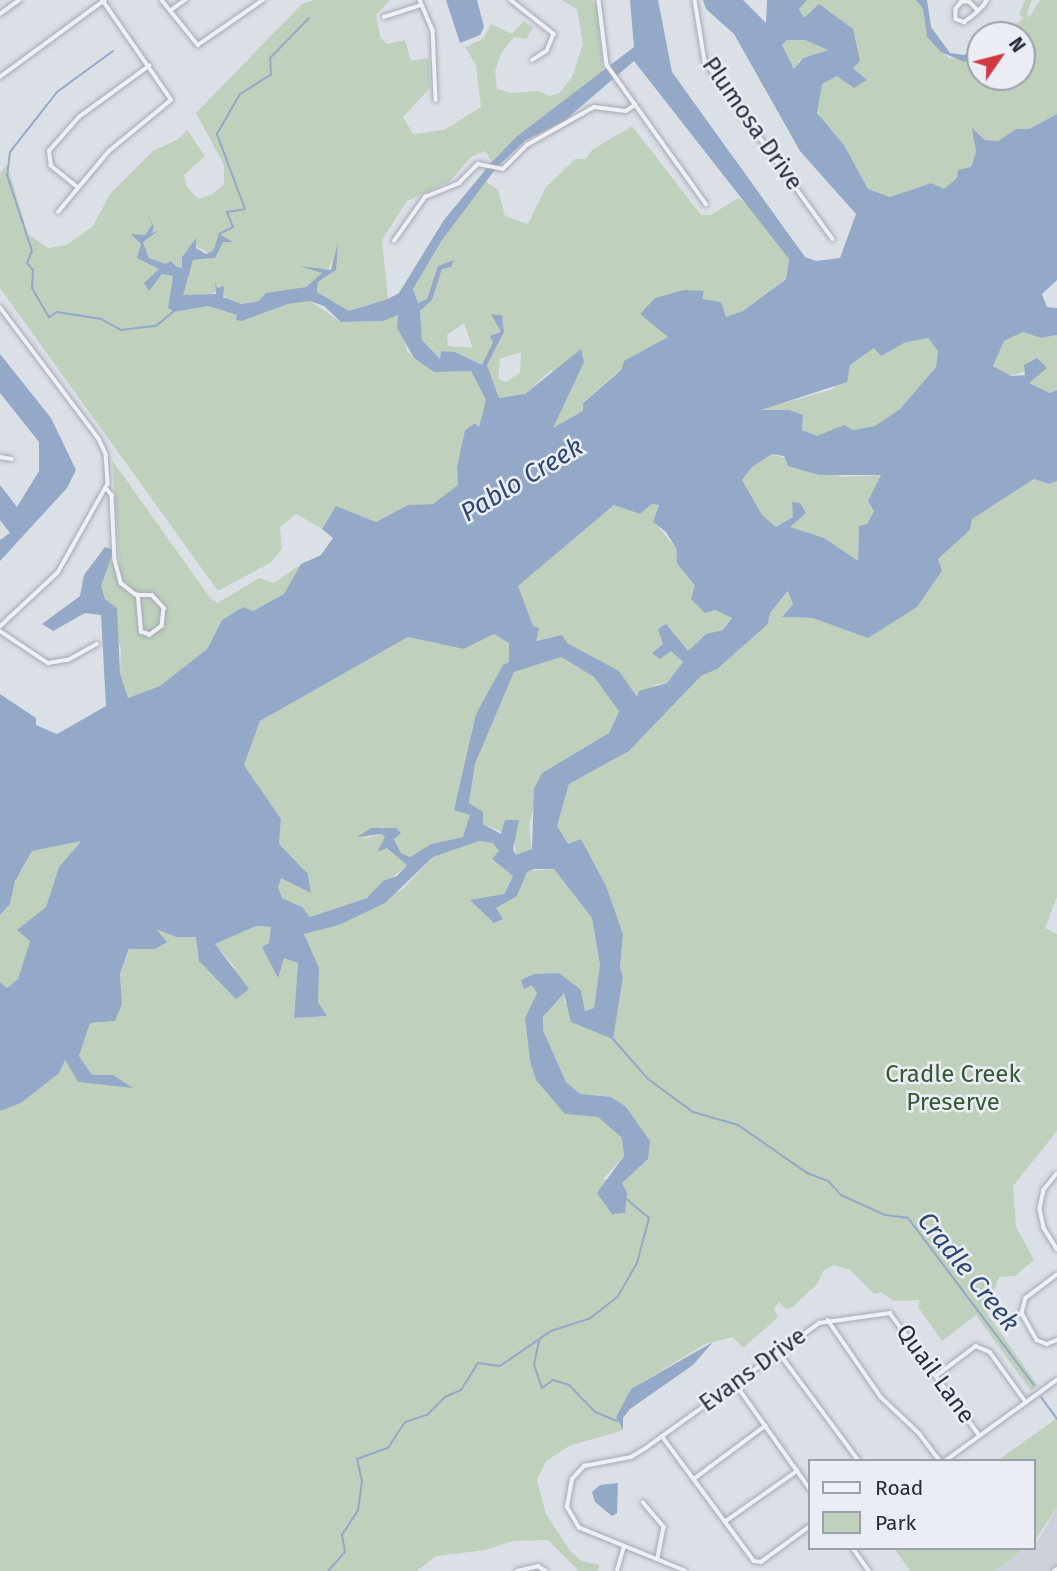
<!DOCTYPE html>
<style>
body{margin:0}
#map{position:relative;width:1057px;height:1571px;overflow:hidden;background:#dbdfe6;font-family:"Fira Sans",sans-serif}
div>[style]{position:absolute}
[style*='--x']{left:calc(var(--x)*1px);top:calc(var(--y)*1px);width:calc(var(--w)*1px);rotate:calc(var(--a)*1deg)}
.built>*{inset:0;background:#cdd1db}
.green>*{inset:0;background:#bfd1bc}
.water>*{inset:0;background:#94a9c8}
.stream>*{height:2px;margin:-1px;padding:0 1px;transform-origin:1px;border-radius:1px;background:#94a9c8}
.roads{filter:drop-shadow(0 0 2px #a4a9b3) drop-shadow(0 0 2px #a4a9b3)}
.minor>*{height:3.5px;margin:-1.75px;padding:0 1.75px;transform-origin:1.75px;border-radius:1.75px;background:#eef0f5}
span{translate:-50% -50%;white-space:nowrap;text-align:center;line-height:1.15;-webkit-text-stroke:5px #eaeef4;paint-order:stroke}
.street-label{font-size:24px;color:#252c3d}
.park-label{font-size:24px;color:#365932}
.water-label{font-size:26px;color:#2e4772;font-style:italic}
.legend{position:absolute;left:808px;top:1459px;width:228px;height:91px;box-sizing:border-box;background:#eaeef4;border:2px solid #9ba0ab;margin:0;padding:9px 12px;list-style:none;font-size:21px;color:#252c3d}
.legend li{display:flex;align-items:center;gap:14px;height:35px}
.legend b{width:35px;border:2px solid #9ba0ab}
.north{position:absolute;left:966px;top:21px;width:70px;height:70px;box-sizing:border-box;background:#eaeef4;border:2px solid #9ba0ab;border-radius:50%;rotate:55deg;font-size:19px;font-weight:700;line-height:28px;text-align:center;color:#252c3d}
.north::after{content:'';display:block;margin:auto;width:24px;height:32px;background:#d23944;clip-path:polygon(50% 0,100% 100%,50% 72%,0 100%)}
</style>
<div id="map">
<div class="built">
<i style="clip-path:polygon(1057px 1507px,1057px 1571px,994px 1571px,1025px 1548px,1034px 1548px)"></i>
</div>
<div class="green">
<i style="clip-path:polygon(314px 0,390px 0,376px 15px,380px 37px,387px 44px,405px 40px,411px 61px,429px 58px,430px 88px,403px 117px,413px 134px,444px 130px,481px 107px,476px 65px,465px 47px,483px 39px,491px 24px,512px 34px,524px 21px,533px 28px,526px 39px,514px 37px,502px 52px,495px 71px,497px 89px,511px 93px,538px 91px,550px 96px,560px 93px,572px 77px,583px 44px,577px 9px,562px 0,592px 0,597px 6px,603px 73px,516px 137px,492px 162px,485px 151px,471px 157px,450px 181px,407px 201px,382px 240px,388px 299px,349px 311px,317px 292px,318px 282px,332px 273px,332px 258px,328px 272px,302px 266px,322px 273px,306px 287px,272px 293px,259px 301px,241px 304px,229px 300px,220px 292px,223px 286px,211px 295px,182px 295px,193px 260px,211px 259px,223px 241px,230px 242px,223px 236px,211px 254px,192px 244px,182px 257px,183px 268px,178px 268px,171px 261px,165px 265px,149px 258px,143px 242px,154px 229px,154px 227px,147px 218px,152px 225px,145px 235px,132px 234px,141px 244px,142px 257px,159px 269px,147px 286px,149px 290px,162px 274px,173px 276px,168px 308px,173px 312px,208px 306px,237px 315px,242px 321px,288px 304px,310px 301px,341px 322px,383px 321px,399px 314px,407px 351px,414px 358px,434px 372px,471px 371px,486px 400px,479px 428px,474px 423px,465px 430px,457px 467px,459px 485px,433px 504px,408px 505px,376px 522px,336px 506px,322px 529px,296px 514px,280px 527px,282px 549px,270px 563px,218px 591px,0 288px,0 173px,7px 165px,28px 234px,48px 248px,66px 245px,93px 226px,110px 194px,153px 151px,177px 140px,187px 130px,205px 156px,184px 175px,187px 187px,198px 199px,213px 194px,224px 184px,224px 165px,196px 113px,302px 4px)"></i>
<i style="clip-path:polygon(807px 0,916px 0,923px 9px,927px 37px,949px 58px,971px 60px,980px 53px,980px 77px,1022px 77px,1022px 35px,1003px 35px,1023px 18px,1019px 14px,1025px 0,1032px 0,1027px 13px,1029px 18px,1040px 0,1057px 0,1057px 114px,1029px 129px,1016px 129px,999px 141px,985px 140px,973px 129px,976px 152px,971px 167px,944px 190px,931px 183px,890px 197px,868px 190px,844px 145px,824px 126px,815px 105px,822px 84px,837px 76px,866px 80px,804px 19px,798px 9px)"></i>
<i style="clip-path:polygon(787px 40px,805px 40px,828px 50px,803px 58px,798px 62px,799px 69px,794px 69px,782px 45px)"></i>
<i style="clip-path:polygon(evenodd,632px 126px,701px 215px,711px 215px,738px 198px,751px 206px,789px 259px,786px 278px,743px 311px,726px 318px,702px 298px,704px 292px,668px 337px,625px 361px,621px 369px,583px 402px,584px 411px,552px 429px,556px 416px,552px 369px,525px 394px,499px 398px,487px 365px,504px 332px,501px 315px,492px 314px,501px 332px,482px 365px,455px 352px,441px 351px,440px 359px,422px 340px,420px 311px,432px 300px,442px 269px,451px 267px,453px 261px,437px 270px,427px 299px,418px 303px,413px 289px,442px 240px,485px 181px,498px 190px,505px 216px,528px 224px,546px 187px,566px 168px,575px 159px,586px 159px,592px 150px,632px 126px,464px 323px,473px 348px,448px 346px,447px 335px,464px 323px,632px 126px,521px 352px,520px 373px,506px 382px,498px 379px,500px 359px,521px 352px)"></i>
<i style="clip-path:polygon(1023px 332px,1041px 338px,1057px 335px,1057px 390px,1050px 393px,1028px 383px,1028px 370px,1011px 376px,993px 366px,1004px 341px)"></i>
<i style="clip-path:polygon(928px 338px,938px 351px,936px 367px,900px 409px,875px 426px,817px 436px,802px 430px,803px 415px,791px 410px,760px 410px,833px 389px,850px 365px,874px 348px,881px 355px,904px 343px)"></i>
<i style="clip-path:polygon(772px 454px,843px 477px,881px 475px,869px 501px,874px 510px,867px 524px,859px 526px,858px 562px,823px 538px,789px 527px,793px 517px,776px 527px,761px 515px,742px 480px,752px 467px)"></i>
<i style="clip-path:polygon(112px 460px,211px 599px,218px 603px,259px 578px,274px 583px,301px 564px,284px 594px,253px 611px,243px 607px,222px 620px,207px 649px,160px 686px,128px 698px,120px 673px,121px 649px,101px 586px,110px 561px,120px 563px)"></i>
<i style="clip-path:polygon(1034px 479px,1049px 484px,1057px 481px,1057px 897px,1045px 928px,1057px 934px,1057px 1131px,1013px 1186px,1016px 1227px,1034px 1260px,1015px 1276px,999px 1277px,986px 1312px,1038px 1386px,1031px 1391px,976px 1315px,942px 1341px,918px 1307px,920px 1300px,894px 1301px,881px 1292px,874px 1294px,850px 1270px,834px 1265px,823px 1271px,818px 1283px,793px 1307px,786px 1309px,779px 1302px,774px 1309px,778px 1317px,743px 1348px,733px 1337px,705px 1344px,631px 1389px,616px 1417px,623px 1430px,569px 1446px,546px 1461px,537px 1480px,546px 1514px,570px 1551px,582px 1561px,599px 1565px,598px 1571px,579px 1571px,548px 1540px,512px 1541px,486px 1550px,436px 1556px,417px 1571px,0 1571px,0 1111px,21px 1103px,65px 1059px,78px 1082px,131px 1087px,113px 1075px,92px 1075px,79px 1056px,90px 1023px,114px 1021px,122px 1004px,120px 974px,130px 949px,155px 949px,166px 942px,154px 928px,176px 937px,196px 937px,239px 972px,215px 944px,256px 926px,272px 927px,269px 943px,263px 947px,277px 977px,284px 957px,298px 963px,294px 1017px,326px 1016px,318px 1002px,319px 968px,303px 934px,339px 925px,403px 889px,433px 857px,479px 841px,493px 843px,500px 851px,492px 860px,504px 864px,513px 876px,496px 908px,517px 896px,527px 871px,554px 869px,592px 918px,600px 965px,594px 1008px,585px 1011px,581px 990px,533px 974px,538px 993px,525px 1018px,530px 1061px,565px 1114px,598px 1117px,622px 1138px,624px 1156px,603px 1179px,621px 1183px,648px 1159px,566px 1082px,543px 1030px,543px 1017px,564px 993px,565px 1004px,615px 1023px,623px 977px,620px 967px,623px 934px,581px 839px,568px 844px,556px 826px,569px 784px,629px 751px,701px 676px,717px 668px,768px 624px,770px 613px,789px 591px,793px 604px,782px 617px,813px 618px,868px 637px,917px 607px,942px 571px,937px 559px,970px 530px,972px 519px)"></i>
<i style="clip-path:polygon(652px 504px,660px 505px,654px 522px,676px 548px,677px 563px,695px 586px,705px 613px,715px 610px,732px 618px,723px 630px,706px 634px,688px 651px,681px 645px,663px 644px,653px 652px,671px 651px,683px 662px,667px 683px,656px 684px,637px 698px,618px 671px,566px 643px,562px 635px,536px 641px,518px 586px,614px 505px,640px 514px)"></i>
<i style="clip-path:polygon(494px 634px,509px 643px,509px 662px,476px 714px,455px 810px,471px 815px,463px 837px,431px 844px,410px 857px,401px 854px,390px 829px,382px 827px,363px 839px,382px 834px,386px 837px,378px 851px,387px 847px,407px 865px,367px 898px,310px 917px,302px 907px,282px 898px,277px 888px,281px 878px,311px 892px,308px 874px,279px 844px,281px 819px,244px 765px,260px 721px,408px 637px,464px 649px)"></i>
<i style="clip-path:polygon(561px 657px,594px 677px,619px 710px,609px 733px,542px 773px,529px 827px,532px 849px,516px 856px,514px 837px,483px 824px,469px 803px,475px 764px,514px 672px)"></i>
<i style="clip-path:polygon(81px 840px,59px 867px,46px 907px,18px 930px,30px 941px,18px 979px,7px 988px,0 982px,0 915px,10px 904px,15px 881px,32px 851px)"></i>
<i style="clip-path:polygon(1057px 1418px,1057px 1507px,1034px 1542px,1034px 1461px,997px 1461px)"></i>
<i style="clip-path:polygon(894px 1548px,1025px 1548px,994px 1571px,910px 1571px)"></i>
</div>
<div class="water">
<i style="clip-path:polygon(446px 0,477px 0,484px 27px,480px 35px,460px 43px)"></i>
<i style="clip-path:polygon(evenodd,630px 0,658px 0,672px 72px,805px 257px,816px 261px,840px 258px,856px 214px,800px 151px,734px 34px,706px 9px,703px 0,743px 0,766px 23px,767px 0,807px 0,799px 9px,804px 18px,819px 4px,853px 29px,860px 61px,853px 68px,867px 80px,854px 88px,837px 76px,822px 84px,817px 113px,844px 145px,868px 189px,890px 197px,931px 183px,944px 189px,957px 178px,958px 170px,971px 167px,976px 152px,972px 128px,985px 140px,998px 141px,1016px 129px,1029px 129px,1057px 114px,1057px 280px,1042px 294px,1047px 307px,1057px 308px,1057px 335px,1041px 338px,1023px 332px,1004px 341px,993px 366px,1011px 376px,1025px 375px,1024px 365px,1037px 358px,1047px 368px,1029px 383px,1050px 393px,1057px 390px,1057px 481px,1049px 484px,1034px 479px,972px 519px,970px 530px,938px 559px,942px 571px,917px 607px,868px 638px,813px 618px,782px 617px,793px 604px,788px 591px,770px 613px,768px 624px,717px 669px,701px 676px,629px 751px,569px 784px,557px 826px,568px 844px,581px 839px,606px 886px,623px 934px,620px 967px,623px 977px,613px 1039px,571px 1022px,564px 993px,543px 1017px,543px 1030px,566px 1082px,580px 1094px,611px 1097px,626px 1107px,650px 1141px,648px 1159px,622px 1183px,627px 1193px,625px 1213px,612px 1214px,597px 1193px,624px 1156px,622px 1138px,598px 1117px,565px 1114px,536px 1080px,530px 1061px,525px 1018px,537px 993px,532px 985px,524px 989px,521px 980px,534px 974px,559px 973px,581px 990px,585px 1011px,594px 1008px,600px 965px,592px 918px,554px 869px,534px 869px,527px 872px,517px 896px,496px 908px,503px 919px,494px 923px,470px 900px,504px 894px,513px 876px,492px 859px,499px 851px,493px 843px,479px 841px,433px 857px,385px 903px,339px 925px,304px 934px,319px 968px,318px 1002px,327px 1016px,294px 1018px,298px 963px,284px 958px,278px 978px,262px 947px,269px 943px,271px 927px,256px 926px,215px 944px,249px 989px,236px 999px,199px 961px,196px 937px,176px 937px,156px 929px,167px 942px,155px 949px,129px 949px,120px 974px,122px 1004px,115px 1021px,90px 1023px,79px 1056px,92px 1075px,113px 1075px,133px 1088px,78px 1082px,65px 1060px,59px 1073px,21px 1103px,0 1111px,0 982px,7px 988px,18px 979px,30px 941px,17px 930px,46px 907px,59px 867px,81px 841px,32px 851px,15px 881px,10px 904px,0 915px,0 694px,36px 718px,36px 725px,57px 734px,106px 706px,101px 615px,85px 613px,53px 631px,42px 624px,80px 596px,84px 575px,105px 547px,114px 550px,101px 586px,105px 599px,117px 608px,120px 673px,128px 698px,160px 686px,207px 649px,222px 620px,243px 607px,253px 611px,284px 594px,301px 564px,321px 555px,333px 538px,322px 529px,336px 506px,376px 522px,408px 505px,433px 504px,458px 485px,457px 467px,465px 430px,475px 423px,479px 427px,486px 400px,471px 371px,434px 372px,414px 358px,397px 328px,398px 315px,383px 321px,341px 322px,324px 306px,310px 301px,288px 304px,242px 321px,236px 320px,237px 315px,208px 306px,174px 312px,168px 308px,173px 276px,162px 274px,149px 291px,144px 283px,159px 269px,137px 258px,141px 244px,131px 234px,145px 235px,152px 225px,148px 216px,154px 227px,152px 233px,158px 231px,143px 242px,149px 258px,165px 264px,171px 261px,177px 267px,182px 268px,182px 257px,196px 238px,196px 248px,206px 254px,213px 251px,219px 234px,233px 242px,223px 242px,215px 258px,193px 260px,183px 295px,216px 294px,215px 281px,217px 288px,224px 286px,223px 297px,241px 304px,259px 301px,266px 293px,306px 287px,322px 273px,300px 266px,331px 270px,338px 242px,336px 270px,318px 282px,317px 292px,349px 311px,388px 299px,399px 293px,444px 220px,492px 162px,516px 137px,634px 47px,630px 0,787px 40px,805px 40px,828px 50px,803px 58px,794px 69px,782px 45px,787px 40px,630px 0,634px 61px,789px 259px,786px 279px,743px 311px,726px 317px,721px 302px,702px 299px,704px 291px,684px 290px,655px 298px,640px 314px,668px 337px,624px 361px,621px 370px,583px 403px,583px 411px,553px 428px,584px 362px,581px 349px,525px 394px,499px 398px,487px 365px,504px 332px,502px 315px,491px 314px,501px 332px,490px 336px,493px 342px,482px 365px,455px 352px,441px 351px,440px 359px,422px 340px,420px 311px,432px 300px,442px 269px,451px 267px,454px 260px,438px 266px,427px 299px,418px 303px,413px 289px,442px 240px,497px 167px,526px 140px,564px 121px,634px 61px,630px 0,928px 338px,938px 351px,936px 367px,900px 409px,875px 426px,853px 430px,844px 425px,817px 436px,802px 430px,803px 415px,790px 410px,761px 410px,847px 382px,850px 365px,874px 348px,881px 356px,904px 343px,928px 338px,630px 0,772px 454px,784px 456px,788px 466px,819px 475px,881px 475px,868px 501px,874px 511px,867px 524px,859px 526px,858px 561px,824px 538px,790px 527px,806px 513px,800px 503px,792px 502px,793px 517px,776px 527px,762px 515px,742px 480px,752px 467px,772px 454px,630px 0,652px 504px,659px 505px,653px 522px,666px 532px,676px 548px,677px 563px,695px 586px,691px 599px,705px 613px,715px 610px,732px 618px,723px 630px,706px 634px,688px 651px,666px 624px,658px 629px,663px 644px,652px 653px,660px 659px,671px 651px,683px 662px,667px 683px,639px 691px,637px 697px,619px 671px,567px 643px,562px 635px,536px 641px,539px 628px,533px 626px,518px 586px,614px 505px,640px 514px,652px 504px,630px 0,494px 634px,509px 643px,509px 662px,503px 665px,476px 714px,454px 810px,470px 815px,463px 837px,431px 844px,410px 857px,401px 853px,394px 839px,401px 833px,396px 828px,371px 828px,357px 837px,382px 834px,385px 837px,377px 852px,387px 848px,407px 865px,397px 876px,383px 881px,367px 898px,310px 917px,302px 907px,282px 898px,278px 888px,281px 878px,311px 893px,308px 874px,279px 844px,281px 819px,244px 765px,260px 721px,408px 637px,464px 649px,494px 634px,630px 0,561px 657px,594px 677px,619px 711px,609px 733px,542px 773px,534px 789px,532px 849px,516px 855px,513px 849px,519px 820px,505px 820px,501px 834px,483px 824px,483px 812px,469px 803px,475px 764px,514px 672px,561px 657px)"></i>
<i style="clip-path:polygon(916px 0,927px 0,931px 27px,950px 53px,964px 55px,980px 48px,980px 53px,964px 62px,941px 52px,927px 37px,923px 9px)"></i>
<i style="clip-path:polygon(0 354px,51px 418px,76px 470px,67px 488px,0 561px,0 540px,10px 533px,0 520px,0 485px,17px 507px,39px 471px,39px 442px,0 393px)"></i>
<i style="clip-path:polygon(713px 1342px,693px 1365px,630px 1409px,623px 1418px,623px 1430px,616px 1417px,631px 1389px)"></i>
<i style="clip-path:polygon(618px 1483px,617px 1513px,612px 1516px,595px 1502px,592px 1492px,600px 1485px)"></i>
</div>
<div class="stream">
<i style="--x:113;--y:51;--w:69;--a:143.8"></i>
<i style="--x:57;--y:92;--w:76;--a:128.1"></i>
<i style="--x:10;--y:152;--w:23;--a:97"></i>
<i style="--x:7;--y:175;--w:80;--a:71.8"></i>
<i style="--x:32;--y:251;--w:13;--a:113"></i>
<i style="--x:27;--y:263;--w:9;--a:49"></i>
<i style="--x:33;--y:270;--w:18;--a:93"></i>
<i style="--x:32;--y:288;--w:34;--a:60"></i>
<i style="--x:49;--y:317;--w:9;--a:-32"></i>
<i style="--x:57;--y:312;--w:45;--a:9"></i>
<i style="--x:101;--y:319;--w:23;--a:29"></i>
<i style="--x:121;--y:330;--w:35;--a:-7"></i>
<i style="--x:156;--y:326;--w:23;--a:-40"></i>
<i style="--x:219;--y:234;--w:16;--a:-27"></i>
<i style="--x:233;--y:227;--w:16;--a:-112"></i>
<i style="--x:227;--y:212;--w:18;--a:-9"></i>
<i style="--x:245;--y:209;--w:80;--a:-110.5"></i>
<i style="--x:217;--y:134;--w:46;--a:-60.1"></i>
<i style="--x:240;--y:94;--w:36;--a:-32"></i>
<i style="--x:271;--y:75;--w:17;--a:-93"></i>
<i style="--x:270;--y:58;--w:56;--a:-45.7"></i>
<i style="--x:613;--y:1039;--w:53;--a:48.8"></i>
<i style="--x:648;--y:1079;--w:56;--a:36.3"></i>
<i style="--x:693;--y:1112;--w:47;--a:16.1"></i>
<i style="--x:738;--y:1125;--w:84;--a:34.8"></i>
<i style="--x:807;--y:1173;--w:22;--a:21"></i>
<i style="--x:828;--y:1181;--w:19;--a:47"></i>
<i style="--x:841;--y:1195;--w:48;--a:24.4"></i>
<i style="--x:885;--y:1215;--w:23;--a:7"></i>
<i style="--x:908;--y:1218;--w:209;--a:53"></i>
<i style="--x:539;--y:1341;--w:25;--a:102"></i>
<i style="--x:534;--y:1365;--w:24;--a:71"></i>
<i style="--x:542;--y:1388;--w:14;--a:-36"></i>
<i style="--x:553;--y:1380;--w:17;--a:17"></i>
<i style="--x:569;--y:1385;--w:37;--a:46"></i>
<i style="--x:595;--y:1412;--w:24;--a:22"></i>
<i style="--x:1041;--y:1397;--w:27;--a:54"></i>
<i style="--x:328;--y:1571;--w:25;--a:-48"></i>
<i style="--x:345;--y:1552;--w:17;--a:-100"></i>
<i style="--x:342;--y:1535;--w:30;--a:-57"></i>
<i style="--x:358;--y:1510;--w:28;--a:-82"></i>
<i style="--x:362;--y:1482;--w:24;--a:-102"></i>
<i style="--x:357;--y:1459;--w:33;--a:-20"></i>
<i style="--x:388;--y:1448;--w:31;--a:-57"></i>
<i style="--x:405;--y:1422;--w:23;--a:-18"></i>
<i style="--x:427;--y:1415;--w:25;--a:-45"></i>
<i style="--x:445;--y:1397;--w:17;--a:-24"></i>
<i style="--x:461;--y:1390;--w:32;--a:-58"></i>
<i style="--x:478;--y:1363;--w:22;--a:8"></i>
<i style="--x:500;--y:1366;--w:62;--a:-34.5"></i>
<i style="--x:551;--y:1331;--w:40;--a:-18"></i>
<i style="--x:589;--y:1319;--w:37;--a:-38"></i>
<i style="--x:618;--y:1296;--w:38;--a:-60"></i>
<i style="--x:637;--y:1263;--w:47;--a:-75.1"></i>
<i style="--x:649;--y:1218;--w:31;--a:-140"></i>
</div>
<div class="roads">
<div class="minor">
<i style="--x:162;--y:0;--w:58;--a:51.3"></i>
<i style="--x:198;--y:45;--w:79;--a:-34.7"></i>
<i style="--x:420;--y:0;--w:33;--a:67"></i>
<i style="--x:433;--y:30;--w:70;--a:87.5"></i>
<i style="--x:511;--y:0;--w:55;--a:38.3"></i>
<i style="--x:554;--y:34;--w:18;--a:112"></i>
<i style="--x:547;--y:51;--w:17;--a:147"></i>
<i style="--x:599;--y:0;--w:65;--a:83"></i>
<i style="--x:607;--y:65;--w:171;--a:54.5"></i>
<i style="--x:695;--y:0;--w:62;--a:80.7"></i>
<i style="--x:705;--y:61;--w:219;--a:54.3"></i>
<i style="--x:170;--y:11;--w:19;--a:-36"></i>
<i style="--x:978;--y:11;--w:13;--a:-135"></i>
<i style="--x:969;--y:2;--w:7;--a:180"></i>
<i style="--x:962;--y:2;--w:9;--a:131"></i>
<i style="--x:956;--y:9;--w:10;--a:90"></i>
<i style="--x:956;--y:19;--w:9;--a:21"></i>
<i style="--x:964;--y:22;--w:9;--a:-36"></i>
<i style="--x:971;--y:17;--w:9;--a:-41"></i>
<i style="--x:978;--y:11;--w:7;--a:-45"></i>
<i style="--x:983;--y:6;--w:7;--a:-56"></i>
<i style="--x:0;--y:14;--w:24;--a:-36"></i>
<i style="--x:384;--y:17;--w:38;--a:-18"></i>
<i style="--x:0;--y:77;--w:130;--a:-36.3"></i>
<i style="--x:78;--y:188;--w:35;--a:-141"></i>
<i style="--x:51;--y:166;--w:15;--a:-98"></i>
<i style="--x:49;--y:151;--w:45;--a:-48.6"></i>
<i style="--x:79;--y:117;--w:87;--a:-36.1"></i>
<i style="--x:58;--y:212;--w:80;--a:-50.1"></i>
<i style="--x:109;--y:151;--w:80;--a:-39.4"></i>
<i style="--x:171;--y:100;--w:121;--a:-124.6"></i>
<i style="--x:394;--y:241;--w:54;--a:-54.8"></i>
<i style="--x:425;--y:197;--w:37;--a:-22"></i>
<i style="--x:459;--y:183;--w:27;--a:-45"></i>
<i style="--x:478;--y:164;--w:25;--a:11"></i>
<i style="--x:503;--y:169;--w:34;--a:-45"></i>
<i style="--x:527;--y:145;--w:77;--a:-29.6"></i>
<i style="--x:594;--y:107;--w:32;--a:7"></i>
<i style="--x:626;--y:111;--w:11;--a:-34"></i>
<i style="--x:0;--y:307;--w:165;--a:53.1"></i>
<i style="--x:99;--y:439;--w:17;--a:65"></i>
<i style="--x:106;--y:454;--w:30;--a:86"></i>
<i style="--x:108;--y:484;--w:102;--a:119.3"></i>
<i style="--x:58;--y:573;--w:79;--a:137"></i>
<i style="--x:0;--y:457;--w:12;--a:9"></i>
<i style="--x:107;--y:489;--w:8;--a:50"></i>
<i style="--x:112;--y:495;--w:65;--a:87.4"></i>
<i style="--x:115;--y:560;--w:24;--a:75"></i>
<i style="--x:121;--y:583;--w:18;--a:38"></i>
<i style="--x:135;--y:594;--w:3;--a:18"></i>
<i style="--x:138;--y:595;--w:14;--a:0"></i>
<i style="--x:152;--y:595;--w:18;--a:47"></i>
<i style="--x:164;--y:608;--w:18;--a:96"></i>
<i style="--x:162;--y:626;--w:15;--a:143"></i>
<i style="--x:150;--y:635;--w:9;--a:-162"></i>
<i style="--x:141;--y:632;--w:37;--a:-95"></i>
<i style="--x:0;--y:631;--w:58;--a:33.7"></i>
<i style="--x:48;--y:663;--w:20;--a:-9"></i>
<i style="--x:68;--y:660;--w:33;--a:-29"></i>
<i style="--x:1057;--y:1174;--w:21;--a:129"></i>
<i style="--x:1044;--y:1190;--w:19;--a:102"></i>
<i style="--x:1040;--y:1209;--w:19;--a:78"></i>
<i style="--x:1044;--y:1228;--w:25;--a:58"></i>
<i style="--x:1057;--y:1275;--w:39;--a:143"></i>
<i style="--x:1026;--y:1298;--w:16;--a:105"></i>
<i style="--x:1022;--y:1313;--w:31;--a:61"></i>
<i style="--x:1037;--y:1340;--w:11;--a:22"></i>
<i style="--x:1047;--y:1344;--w:11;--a:-22"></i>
<i style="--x:828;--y:1320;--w:93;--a:55.5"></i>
<i style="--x:881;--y:1397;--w:52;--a:43.5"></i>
<i style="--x:919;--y:1433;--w:35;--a:53"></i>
<i style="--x:777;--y:1350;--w:138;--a:53.5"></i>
<i style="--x:936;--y:1376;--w:50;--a:-36.9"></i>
<i style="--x:976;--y:1346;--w:15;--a:23"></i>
<i style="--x:990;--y:1352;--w:62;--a:54.2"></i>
<i style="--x:735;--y:1383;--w:130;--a:54.7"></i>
<i style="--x:662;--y:1436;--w:155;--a:53.6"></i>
<i style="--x:754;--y:1561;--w:7;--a:8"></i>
<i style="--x:761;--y:1562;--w:61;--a:-36.3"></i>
<i style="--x:945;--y:1461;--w:138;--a:-35.9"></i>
<i style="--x:694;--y:1479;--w:89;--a:-36.7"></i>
<i style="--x:643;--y:1502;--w:33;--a:50"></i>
<i style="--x:664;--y:1527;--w:31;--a:101"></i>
<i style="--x:726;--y:1521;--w:87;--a:-35.2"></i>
<i style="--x:853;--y:1548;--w:28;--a:55"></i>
<i style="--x:517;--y:1571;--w:22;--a:-13"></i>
<i style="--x:538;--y:1566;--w:9;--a:32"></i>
<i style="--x:617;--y:1571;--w:25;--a:-74"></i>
<i style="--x:685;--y:1571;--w:114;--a:-157.9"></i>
<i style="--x:579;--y:1528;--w:24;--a:-120"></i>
<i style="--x:567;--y:1507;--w:28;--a:-80"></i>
<i style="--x:572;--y:1479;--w:18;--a:-47"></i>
<i style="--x:584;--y:1466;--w:48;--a:-10.8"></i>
<i style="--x:631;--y:1457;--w:17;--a:-31"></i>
<i style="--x:646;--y:1448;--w:213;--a:-35.8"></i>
<i style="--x:819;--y:1323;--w:72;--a:-8"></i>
<i style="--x:890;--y:1313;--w:152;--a:53.8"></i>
<i style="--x:1054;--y:1571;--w:4;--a:-34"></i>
</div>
</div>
<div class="street-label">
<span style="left:752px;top:124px;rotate:55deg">Plumosa Drive</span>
<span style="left:753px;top:1370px;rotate:-36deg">Evans Drive</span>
<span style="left:935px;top:1374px;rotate:54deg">Quail Lane</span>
</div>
<div class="park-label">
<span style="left:953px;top:1089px">Cradle Creek<br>Preserve</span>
</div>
<div class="water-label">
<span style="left:522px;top:480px;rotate:-31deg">Pablo Creek</span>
<span style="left:968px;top:1272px;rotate:51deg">Cradle Creek</span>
</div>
<ul class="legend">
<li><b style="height:9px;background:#eef0f5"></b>Road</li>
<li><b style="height:19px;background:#bfd1bc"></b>Park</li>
</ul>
<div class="north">N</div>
</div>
